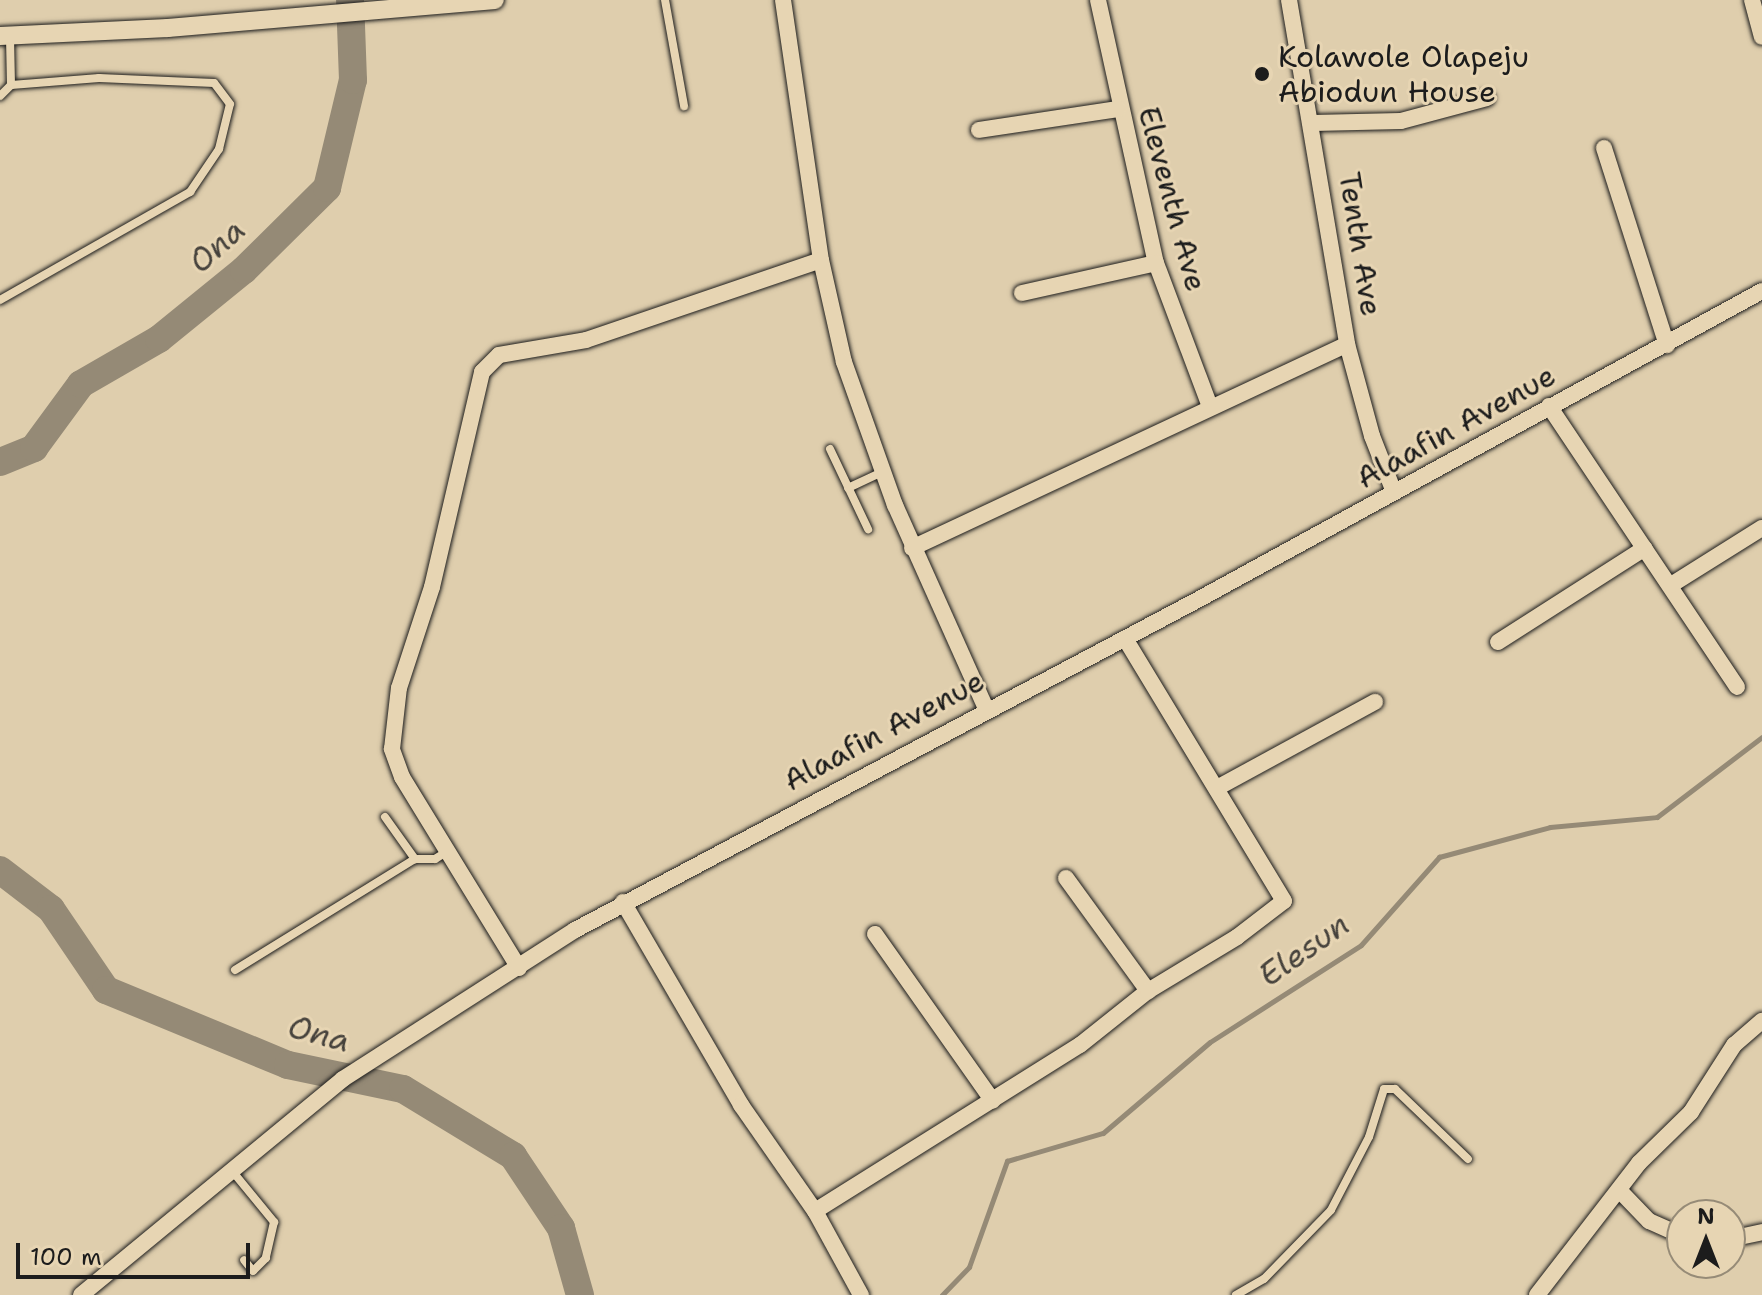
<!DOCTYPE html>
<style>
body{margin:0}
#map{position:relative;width:1762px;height:1295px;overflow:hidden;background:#dfcead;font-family:"Shantell Sans",sans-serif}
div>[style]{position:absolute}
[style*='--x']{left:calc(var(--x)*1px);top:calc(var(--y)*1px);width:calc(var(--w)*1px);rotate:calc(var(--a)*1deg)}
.stream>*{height:5px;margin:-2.5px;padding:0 2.5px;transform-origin:2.5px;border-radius:2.5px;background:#958a76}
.river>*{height:28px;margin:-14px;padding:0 14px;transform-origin:14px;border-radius:14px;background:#958a76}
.roads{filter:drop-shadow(0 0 2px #1c1c1c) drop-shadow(0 0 2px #1c1c1c)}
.service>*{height:8px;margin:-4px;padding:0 4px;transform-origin:4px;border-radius:4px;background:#e7d5b3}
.minor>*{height:16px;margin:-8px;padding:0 8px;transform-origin:8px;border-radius:8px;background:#e7d5b3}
.tertiary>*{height:18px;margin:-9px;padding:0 9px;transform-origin:9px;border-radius:9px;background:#e7d5b3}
.dots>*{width:22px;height:22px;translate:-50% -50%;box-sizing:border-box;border:4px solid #e7d5b3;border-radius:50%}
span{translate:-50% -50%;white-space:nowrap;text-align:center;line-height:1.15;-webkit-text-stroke:6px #e7d5b3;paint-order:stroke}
.poi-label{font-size:30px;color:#1c1c1c}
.left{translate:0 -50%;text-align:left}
.street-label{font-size:30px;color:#1c1c1c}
.water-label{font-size:32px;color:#46423c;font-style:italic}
.north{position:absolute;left:1666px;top:1199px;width:80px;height:80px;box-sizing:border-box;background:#e7d5b3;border:2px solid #968b77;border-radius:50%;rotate:0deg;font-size:22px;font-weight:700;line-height:32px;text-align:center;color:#1c1c1c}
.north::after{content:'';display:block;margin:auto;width:28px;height:36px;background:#1c1c1c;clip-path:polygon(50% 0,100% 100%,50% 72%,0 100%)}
.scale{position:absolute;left:16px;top:1243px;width:234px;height:36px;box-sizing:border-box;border:4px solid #1c1c1c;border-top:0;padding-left:10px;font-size:24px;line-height:28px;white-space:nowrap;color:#1c1c1c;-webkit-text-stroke:6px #e7d5b3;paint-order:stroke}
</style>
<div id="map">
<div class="stream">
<i style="--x:942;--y:1295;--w:39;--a:-46"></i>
<i style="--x:969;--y:1267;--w:113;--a:-70.3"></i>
<i style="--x:1007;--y:1161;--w:100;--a:-16.3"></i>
<i style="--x:1103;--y:1133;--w:140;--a:-40.4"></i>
<i style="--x:1210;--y:1042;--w:179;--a:-32.7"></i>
<i style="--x:1361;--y:945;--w:118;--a:-48.4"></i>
<i style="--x:1439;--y:857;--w:115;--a:-15.1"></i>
<i style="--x:1550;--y:827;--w:107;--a:-5.3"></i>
<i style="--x:1657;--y:817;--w:132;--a:-37.3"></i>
</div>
<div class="river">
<i style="--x:0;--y:462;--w:37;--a:-22"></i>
<i style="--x:34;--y:448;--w:79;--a:-53.7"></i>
<i style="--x:81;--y:384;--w:90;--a:-30"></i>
<i style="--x:159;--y:339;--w:109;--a:-39.1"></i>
<i style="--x:244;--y:270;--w:117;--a:-44.7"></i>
<i style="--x:327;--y:188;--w:111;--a:-76.5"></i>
<i style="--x:353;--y:80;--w:80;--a:-92.1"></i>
<i style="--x:0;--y:870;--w:64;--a:37.4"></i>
<i style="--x:51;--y:909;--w:98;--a:55.8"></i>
<i style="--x:106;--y:990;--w:197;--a:22.4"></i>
<i style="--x:288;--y:1065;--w:117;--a:11.8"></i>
<i style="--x:403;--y:1089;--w:129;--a:31.3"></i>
<i style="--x:513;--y:1156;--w:87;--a:56.3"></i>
<i style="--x:561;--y:1228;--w:70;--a:74.2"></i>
</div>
<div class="roads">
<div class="service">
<i style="--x:665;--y:0;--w:108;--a:79.8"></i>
<i style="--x:0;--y:96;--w:16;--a:-45"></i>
<i style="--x:0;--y:300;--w:219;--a:-29.6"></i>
<i style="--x:190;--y:192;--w:52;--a:-56"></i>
<i style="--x:219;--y:149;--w:46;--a:-76.3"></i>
<i style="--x:230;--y:104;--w:26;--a:-127"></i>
<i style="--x:214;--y:83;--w:115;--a:-177.5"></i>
<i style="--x:99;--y:78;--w:88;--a:175.5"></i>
<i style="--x:11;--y:85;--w:48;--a:-91.2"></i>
<i style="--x:830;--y:449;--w:89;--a:64.6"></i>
<i style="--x:848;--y:488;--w:38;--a:-25"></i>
<i style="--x:385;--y:817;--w:52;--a:54.5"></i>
<i style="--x:235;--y:970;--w:211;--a:-31.7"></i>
<i style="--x:415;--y:859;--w:20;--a:0"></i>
<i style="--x:435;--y:859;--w:13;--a:-32"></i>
<i style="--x:233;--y:1172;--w:65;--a:50.6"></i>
<i style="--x:274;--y:1222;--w:37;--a:103"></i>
<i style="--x:266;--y:1258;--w:18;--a:135"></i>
<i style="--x:253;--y:1271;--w:14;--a:-129"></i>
<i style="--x:1236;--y:1295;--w:32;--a:-30"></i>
<i style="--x:1264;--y:1279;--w:96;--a:-45.8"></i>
<i style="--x:1331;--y:1210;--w:82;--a:-62.5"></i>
<i style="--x:1369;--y:1137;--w:50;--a:-72.6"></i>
<i style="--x:1384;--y:1089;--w:11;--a:0"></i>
<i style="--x:1395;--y:1089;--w:101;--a:43.8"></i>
</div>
<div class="minor">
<i style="--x:783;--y:0;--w:263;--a:81.7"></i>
<i style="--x:821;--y:260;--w:105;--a:77.3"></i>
<i style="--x:844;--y:362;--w:152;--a:70.4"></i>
<i style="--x:895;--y:505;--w:222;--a:65.9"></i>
<i style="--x:1098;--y:0;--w:269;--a:77.6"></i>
<i style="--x:1156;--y:263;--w:154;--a:69.4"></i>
<i style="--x:1289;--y:0;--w:349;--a:80.4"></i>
<i style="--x:1347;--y:344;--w:95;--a:74.8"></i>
<i style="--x:1372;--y:436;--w:60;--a:68.6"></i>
<i style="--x:1752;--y:0;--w:38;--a:75"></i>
<i style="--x:1313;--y:123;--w:88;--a:-1.3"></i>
<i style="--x:1401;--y:121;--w:89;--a:-15"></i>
<i style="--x:979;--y:130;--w:141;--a:-8.6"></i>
<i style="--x:1604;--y:148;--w:207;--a:72.3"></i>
<i style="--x:1022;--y:293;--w:137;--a:-12.6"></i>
<i style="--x:1549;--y:406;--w:338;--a:56.2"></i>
<i style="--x:912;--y:548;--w:480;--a:-25.1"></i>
<i style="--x:1671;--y:585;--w:107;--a:-32.1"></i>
<i style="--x:1498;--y:642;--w:174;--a:-32.6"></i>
<i style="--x:1217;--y:788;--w:180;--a:-28.6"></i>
<i style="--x:1066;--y:878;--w:140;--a:54"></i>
<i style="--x:623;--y:902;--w:235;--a:59.8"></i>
<i style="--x:741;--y:1105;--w:129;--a:55.1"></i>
<i style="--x:815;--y:1211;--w:96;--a:61.3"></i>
<i style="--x:875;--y:934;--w:204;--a:54.8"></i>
<i style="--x:519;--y:968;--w:224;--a:-121.5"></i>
<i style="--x:402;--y:777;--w:30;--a:-110"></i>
<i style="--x:392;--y:749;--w:61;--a:-83.5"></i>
<i style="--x:399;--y:688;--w:106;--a:-71.9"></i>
<i style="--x:432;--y:587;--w:221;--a:-76.9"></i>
<i style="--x:482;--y:372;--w:24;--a:-45"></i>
<i style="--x:499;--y:355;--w:88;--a:-9.8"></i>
<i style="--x:586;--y:340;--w:248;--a:-18.8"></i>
<i style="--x:1620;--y:1191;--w:42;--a:46"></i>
<i style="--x:1649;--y:1221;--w:36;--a:24"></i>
<i style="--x:815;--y:1211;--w:313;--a:-32.1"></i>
<i style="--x:1080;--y:1045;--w:87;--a:-38.5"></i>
<i style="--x:1148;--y:991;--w:104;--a:-31.2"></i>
<i style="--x:1237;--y:937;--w:59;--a:-37.5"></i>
<i style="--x:1284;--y:901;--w:307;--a:-121.2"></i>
<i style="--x:1730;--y:1239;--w:33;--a:-12"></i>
<i style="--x:81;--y:1295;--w:340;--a:-39.5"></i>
<i style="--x:343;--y:1079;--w:276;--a:-32.7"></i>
<i style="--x:575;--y:930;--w:711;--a:-27.93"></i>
<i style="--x:1203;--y:597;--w:637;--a:-28.7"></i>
<i style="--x:1537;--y:1295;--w:167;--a:-52.3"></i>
<i style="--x:1639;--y:1163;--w:73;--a:-44.4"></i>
<i style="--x:1691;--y:1112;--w:80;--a:-57.3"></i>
<i style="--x:1734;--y:1045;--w:37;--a:-41"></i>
</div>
<div class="tertiary">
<i style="--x:0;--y:36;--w:168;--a:-2.7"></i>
<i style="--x:168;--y:28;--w:328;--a:-4.9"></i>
</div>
</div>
<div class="dots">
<i style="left:1262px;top:74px;background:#1c1c1c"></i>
</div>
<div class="poi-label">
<span class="left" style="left:1278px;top:74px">Kolawole Olapeju<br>Abiodun House</span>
</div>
<div class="street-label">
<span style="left:1172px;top:199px;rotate:75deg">Eleventh Ave</span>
<span style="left:1360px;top:244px;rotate:81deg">Tenth Ave</span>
<span style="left:1456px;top:427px;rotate:-29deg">Alaafin Avenue</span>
<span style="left:884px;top:731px;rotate:-28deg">Alaafin Avenue</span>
</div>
<div class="water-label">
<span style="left:217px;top:246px;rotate:-42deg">Ona</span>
<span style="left:1304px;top:950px;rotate:-35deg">Elesun</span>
<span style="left:319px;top:1034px;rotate:15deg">Ona</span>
</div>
<div class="north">N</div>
<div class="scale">100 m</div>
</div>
